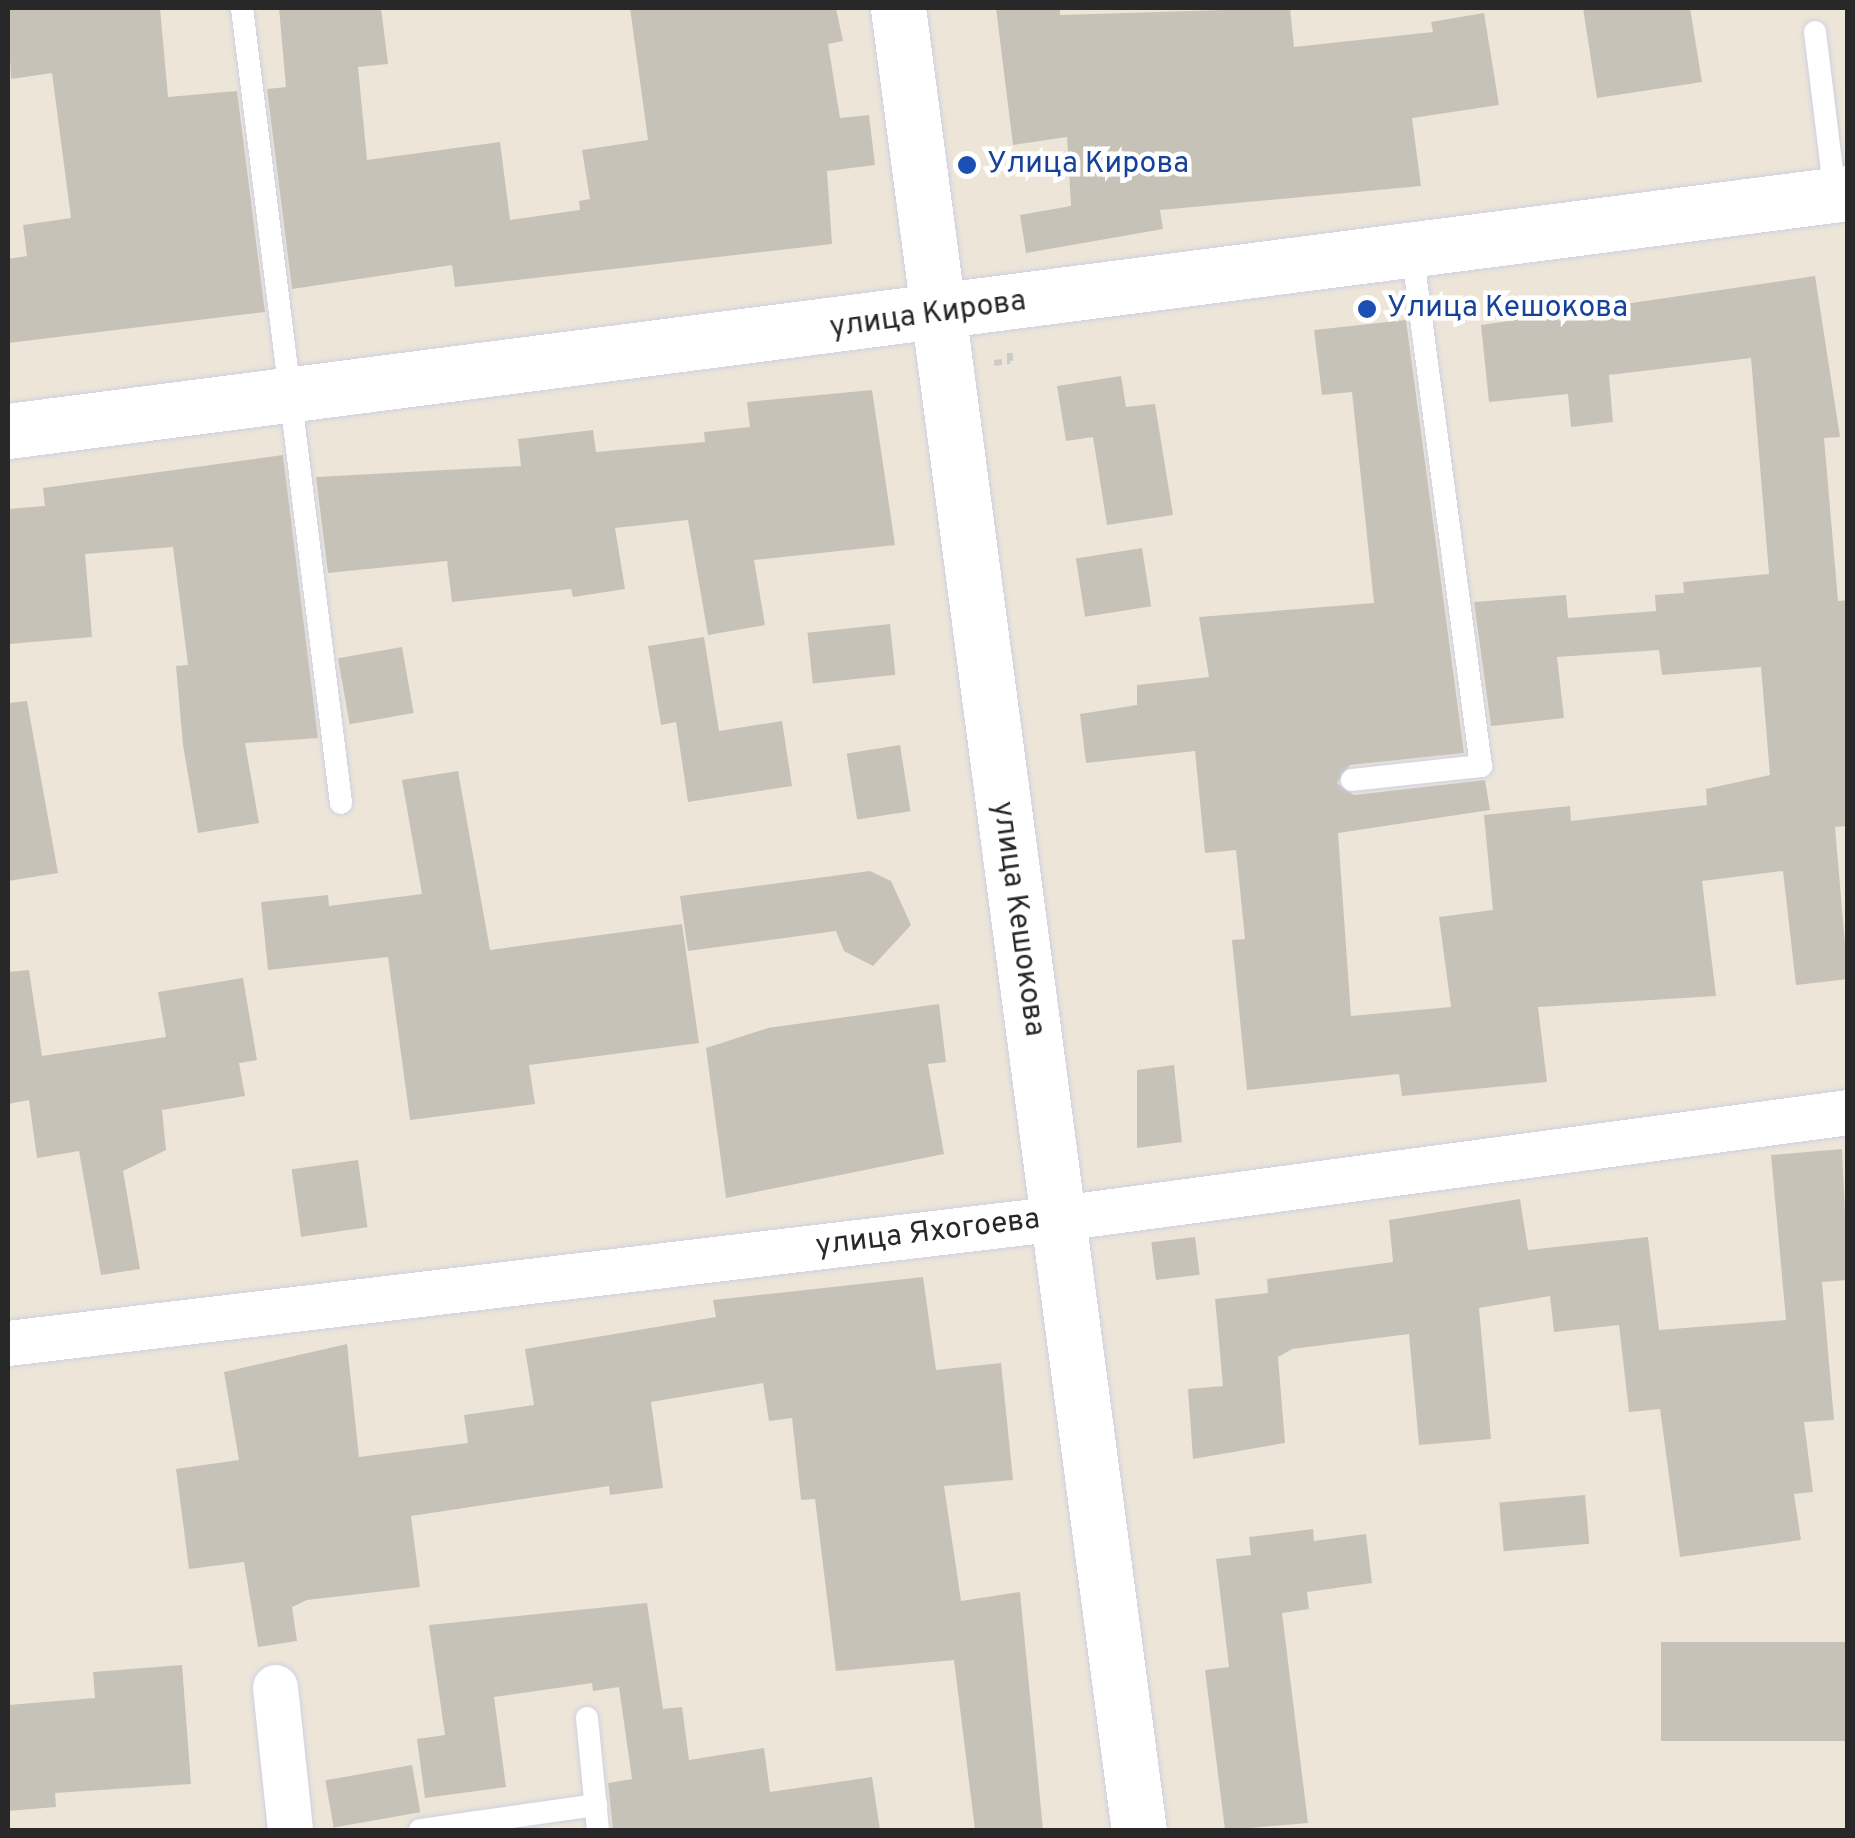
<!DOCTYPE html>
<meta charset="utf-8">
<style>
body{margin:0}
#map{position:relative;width:1855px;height:1838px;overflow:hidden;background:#ede5d8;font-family:Overpass,sans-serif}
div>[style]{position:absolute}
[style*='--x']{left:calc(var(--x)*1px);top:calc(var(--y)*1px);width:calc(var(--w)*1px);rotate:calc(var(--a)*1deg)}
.building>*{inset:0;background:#c7c2b8;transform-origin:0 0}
.path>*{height:6px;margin-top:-3px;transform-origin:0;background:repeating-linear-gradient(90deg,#cbcbcb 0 8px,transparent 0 13px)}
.roads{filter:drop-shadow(0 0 2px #cdd0e3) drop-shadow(0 0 2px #cdd0e3)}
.lane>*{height:22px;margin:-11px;padding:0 11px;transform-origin:11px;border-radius:11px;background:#fff}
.street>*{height:45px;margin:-22.5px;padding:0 22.5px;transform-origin:22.5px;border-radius:22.5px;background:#fff}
.secondary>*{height:55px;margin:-27.5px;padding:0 27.5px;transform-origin:27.5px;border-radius:27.5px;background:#fff}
.dots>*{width:28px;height:28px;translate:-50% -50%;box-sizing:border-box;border:5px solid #fff;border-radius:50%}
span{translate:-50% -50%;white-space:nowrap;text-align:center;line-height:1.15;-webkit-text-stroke:9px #fff;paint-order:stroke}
.transit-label{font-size:30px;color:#164399}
.left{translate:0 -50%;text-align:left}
.street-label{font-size:30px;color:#282828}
.frame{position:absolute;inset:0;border:10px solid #282828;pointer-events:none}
</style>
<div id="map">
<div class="building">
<i style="clip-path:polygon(8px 8px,160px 8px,168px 97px,237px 91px,265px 312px,8px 343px,8px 259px,27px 256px,23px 225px,71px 218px,52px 73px,11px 79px)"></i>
<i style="clip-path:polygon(279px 8px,381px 8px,388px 64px,358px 67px,367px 160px,500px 142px,510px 220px,580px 210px,579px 201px,590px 199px,582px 150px,648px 140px,630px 8px,836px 8px,843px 41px,828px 44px,840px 118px,869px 115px,875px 165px,827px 171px,832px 244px,455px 287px,452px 265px,292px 289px,267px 89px,286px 87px)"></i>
<i style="clip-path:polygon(996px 8px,1060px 8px,1060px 15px,1290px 8px,1294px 47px,1433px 32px,1431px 22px,1484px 13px,1499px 105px,1412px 118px,1421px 186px,1160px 210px,1163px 229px,1026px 253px,1020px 215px,1071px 206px,1067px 137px,1013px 145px)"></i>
<i style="clip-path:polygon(1583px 8px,1690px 8px,1702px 82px,1597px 98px)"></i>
<i style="clip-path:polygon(1815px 276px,1840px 437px,1824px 438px,1838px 601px,1848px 600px,1848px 826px,1835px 827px,1848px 979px,1796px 985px,1783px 871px,1702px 881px,1716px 996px,1538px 1007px,1547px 1082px,1402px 1096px,1399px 1074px,1247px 1090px,1232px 940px,1245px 939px,1236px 850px,1205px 853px,1195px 751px,1086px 763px,1080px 714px,1137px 705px,1137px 685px,1209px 677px,1199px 617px,1374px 603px,1352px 392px,1322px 395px,1314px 330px,1406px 320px,1464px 753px,1350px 765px,1337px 783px,1354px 795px,1485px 780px,1490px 810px,1338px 833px,1351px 1016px,1451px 1007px,1439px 917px,1493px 910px,1484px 815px,1570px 806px,1571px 821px,1707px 805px,1706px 789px,1770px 775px,1761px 667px,1662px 675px,1659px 650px,1557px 657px,1564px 718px,1491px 726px,1474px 602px,1566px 595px,1568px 618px,1656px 611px,1655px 595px,1684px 593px,1683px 582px,1769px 574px,1751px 358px,1609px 375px,1613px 422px,1571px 427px,1568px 394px,1489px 402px,1481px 325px)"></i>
<i style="clip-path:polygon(1121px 376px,1126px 407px,1155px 404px,1173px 515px,1107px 525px,1093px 437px,1066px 441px,1057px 386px)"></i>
<i style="clip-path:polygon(872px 390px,895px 545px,754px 560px,765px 625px,708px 635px,688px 520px,615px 528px,625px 589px,573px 597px,571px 589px,452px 602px,447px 561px,328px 573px,316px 477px,521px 466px,518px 439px,593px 430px,596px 452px,705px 442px,704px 432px,750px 427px,747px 402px)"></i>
<i style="clip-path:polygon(283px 455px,318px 738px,245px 743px,259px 823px,198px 833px,183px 745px,176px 666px,188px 665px,173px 547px,85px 554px,92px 637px,8px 644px,8px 509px,45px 506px,43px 488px)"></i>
<i style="left:1142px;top:548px;width:59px;height:67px;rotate:81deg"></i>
<i style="left:890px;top:624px;width:51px;height:83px;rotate:84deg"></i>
<i style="clip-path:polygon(704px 637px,719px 731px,782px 721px,792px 786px,688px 802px,676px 722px,661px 725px,648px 646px)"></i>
<i style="left:402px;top:647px;width:67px;height:65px;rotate:80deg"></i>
<i style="clip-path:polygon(27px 701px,58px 873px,8px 881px,8px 703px)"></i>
<i style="left:900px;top:745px;width:67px;height:54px;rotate:81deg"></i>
<i style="clip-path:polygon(458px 771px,490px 950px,682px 924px,699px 1043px,529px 1065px,535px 1104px,410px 1120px,388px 957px,268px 970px,261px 902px,328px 895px,329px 906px,422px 894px,402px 780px)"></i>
<i style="clip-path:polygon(870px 871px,891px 881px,911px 925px,873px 966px,844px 951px,836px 931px,688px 951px,680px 896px)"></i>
<i style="clip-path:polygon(29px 970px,42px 1056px,166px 1037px,158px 992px,243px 978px,257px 1060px,239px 1063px,245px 1096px,162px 1110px,166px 1150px,123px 1171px,140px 1269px,101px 1275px,79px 1151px,37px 1158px,29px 1100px,8px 1104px,8px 972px)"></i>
<i style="clip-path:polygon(939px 1004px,946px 1062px,928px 1064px,944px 1154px,726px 1198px,706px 1048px,768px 1028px)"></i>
<i style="clip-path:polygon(1174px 1065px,1182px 1142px,1137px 1148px,1137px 1070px)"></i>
<i style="clip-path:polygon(1842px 1149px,1848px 1280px,1822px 1282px,1834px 1420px,1804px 1422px,1813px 1492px,1794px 1494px,1801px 1540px,1680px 1557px,1660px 1409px,1629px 1412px,1619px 1325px,1554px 1332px,1550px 1296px,1479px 1308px,1491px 1439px,1419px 1445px,1409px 1334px,1292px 1349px,1278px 1357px,1285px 1443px,1193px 1459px,1188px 1389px,1223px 1386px,1215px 1299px,1268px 1293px,1267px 1279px,1393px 1262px,1389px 1220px,1520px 1199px,1528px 1250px,1648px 1237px,1659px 1330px,1786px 1320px,1771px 1155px)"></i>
<i style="left:358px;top:1160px;width:68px;height:67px;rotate:82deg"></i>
<i style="left:1195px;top:1237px;width:38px;height:44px;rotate:83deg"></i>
<i style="clip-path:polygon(923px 1277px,936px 1370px,1001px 1363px,1013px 1480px,944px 1486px,961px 1601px,1020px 1592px,1043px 1830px,975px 1830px,954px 1660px,836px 1671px,815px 1499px,801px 1500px,792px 1418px,769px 1421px,763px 1383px,651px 1402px,663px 1488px,610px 1495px,609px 1486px,411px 1516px,420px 1587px,307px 1600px,292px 1607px,297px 1641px,258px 1647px,244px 1562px,189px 1569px,176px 1469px,239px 1460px,224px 1372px,347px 1344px,359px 1457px,468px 1443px,464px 1415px,534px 1405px,525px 1349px,716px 1317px,713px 1300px)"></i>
<i style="left:1585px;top:1495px;width:49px;height:86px;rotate:85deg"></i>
<i style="clip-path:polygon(1313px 1529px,1314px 1541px,1366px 1534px,1372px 1583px,1307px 1592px,1309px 1609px,1282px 1613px,1308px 1823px,1225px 1830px,1205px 1670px,1229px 1667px,1216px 1559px,1251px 1555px,1249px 1537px)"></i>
<i style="clip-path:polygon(647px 1603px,663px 1709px,682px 1707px,689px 1760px,764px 1748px,770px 1792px,872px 1777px,880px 1830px,613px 1830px,608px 1783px,632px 1779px,619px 1687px,593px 1691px,592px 1683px,494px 1697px,506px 1787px,425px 1798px,417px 1739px,445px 1735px,429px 1625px)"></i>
<i style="left:1848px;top:1642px;width:99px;height:187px;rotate:90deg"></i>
<i style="clip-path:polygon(182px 1665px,191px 1784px,55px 1793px,56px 1807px,8px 1811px,8px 1705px,95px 1698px,93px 1672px)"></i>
<i style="left:412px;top:1765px;width:48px;height:88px;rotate:80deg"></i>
</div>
<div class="path">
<i style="--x:994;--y:363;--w:16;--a:-7"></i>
<i style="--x:1010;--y:361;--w:11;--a:-90"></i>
</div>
<div class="roads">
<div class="lane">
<i style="--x:242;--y:8;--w:801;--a:82.9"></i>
<i style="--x:1815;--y:32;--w:164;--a:83"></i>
<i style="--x:1352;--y:780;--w:130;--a:-6.2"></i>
<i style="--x:1481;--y:766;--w:520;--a:-97.63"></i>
<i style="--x:587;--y:1718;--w:113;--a:84.4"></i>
<i style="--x:420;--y:1830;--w:178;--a:-8.1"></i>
</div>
<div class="street">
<i style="--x:8;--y:1343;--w:1059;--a:-6.78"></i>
<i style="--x:1060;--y:1218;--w:795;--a:-7.66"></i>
<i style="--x:275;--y:1687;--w:144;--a:84"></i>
</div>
<div class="secondary">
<i style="--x:898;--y:8;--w:1838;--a:82.47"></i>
<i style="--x:8;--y:431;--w:1855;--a:-7.37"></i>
</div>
</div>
<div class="dots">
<i style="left:967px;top:165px;background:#1a4fb4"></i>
<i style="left:1367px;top:309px;background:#1a4fb4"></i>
</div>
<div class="transit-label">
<span class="left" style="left:987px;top:165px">Улица Кирова</span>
<span class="left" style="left:1387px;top:309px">Улица Кешокова</span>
</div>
<div class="street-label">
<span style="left:928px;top:316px;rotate:-8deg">улица Кирова</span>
<span style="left:1017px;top:919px;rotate:82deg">улица Кешокова</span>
<span style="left:928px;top:1234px;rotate:-7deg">улица Яхогоева</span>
</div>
<div class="frame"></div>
</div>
